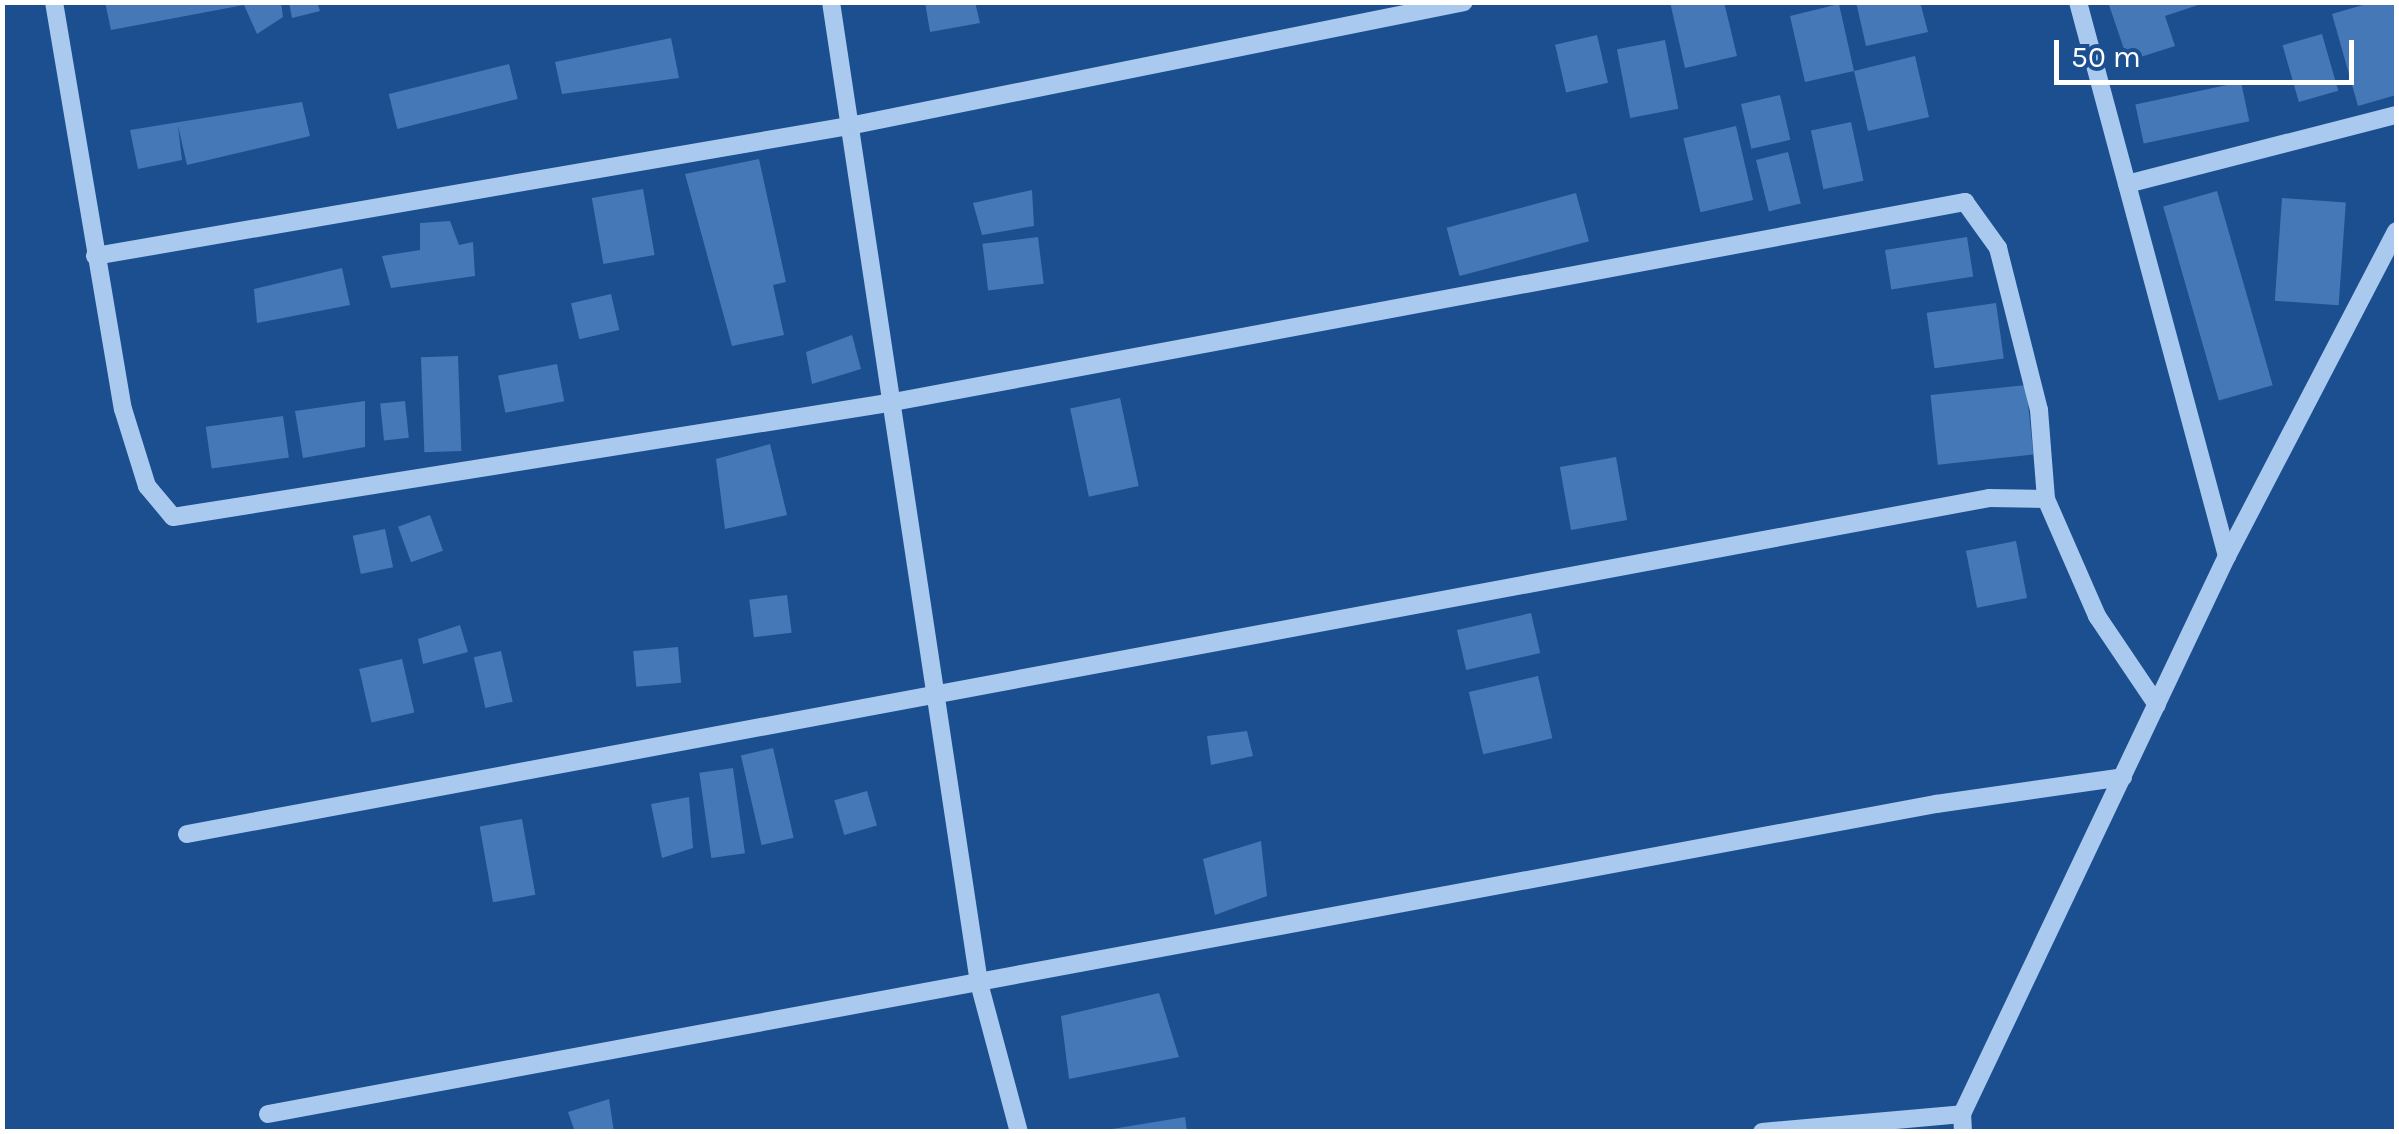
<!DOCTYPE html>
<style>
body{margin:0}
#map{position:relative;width:2399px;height:1134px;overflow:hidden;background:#1b4f8f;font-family:Karla,sans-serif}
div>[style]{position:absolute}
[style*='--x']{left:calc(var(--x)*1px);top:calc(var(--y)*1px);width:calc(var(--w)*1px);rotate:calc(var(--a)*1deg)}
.building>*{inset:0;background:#4478b7;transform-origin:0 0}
.minor>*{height:18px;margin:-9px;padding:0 9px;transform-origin:9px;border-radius:9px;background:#a9c9ee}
span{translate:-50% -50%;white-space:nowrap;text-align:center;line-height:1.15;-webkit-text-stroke:8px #1b4f8f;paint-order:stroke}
.frame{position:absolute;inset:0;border:5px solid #fff;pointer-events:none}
.scale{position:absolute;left:2054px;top:40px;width:300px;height:45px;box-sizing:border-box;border:5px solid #fff;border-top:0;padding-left:12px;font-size:30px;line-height:35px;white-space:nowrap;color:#fff;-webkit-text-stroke:8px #1b4f8f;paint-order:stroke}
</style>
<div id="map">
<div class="building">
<i style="clip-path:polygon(105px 2px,281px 2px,283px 17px,257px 34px,244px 5px,111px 30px)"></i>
<i style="clip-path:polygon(289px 2px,317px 2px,320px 11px,292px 18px)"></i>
<i style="clip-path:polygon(925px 2px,975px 2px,980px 23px,930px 32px)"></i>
<i style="clip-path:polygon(1670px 2px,1724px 2px,1737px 56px,1685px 68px)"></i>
<i style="clip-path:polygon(1856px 2px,1920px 2px,1928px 32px,1866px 46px)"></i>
<i style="clip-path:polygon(2108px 2px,2204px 2px,2204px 3px,2165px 16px,2175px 46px,2128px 61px)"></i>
<i style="clip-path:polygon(2373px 2px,2396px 2px,2396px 95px,2358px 106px,2332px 14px)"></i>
<i style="clip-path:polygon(1839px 4px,1854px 71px,1915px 56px,1929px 117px,1868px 131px,1854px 71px,1805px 82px,1790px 16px)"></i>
<i style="left:2322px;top:34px;width:59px;height:41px;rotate:74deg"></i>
<i style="left:1597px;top:35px;width:49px;height:43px;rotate:77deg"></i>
<i style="clip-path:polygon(671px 38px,679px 78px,562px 94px,555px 62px)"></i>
<i style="left:1665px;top:40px;width:70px;height:49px;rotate:79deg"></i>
<i style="left:509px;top:64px;width:36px;height:124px;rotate:76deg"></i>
<i style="left:2241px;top:82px;width:40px;height:108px;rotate:78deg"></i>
<i style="left:1780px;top:95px;width:46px;height:40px;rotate:77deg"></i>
<i style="clip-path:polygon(302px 102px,310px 136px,187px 165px,178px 126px,182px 160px,138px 169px,130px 130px)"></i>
<i style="left:1851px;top:122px;width:60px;height:41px;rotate:78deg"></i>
<i style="left:1736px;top:126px;width:76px;height:54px;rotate:77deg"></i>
<i style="left:1788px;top:152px;width:53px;height:33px;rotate:76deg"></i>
<i style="clip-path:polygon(759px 159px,786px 282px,773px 285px,784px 335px,732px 346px,685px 174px)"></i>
<i style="left:643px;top:189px;width:67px;height:52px;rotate:80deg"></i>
<i style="clip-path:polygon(1032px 190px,1034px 226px,982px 235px,973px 203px)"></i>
<i style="left:2217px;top:191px;width:202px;height:56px;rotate:74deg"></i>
<i style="left:1576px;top:193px;width:50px;height:134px;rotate:75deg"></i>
<i style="left:2282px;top:198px;width:64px;height:103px;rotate:4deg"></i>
<i style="clip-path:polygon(450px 221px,459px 245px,473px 242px,475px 276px,391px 288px,382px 256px,420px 250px,420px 223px)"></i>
<i style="left:1038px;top:237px;width:47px;height:56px;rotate:83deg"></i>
<i style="left:1967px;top:237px;width:40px;height:83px;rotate:81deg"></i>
<i style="clip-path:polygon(342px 268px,350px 305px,257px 323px,254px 289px)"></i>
<i style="left:611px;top:294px;width:37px;height:41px;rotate:77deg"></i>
<i style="left:1996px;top:303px;width:56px;height:70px;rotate:82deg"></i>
<i style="clip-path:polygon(852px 335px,861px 369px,812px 384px,806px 352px)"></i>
<i style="left:458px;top:356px;width:95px;height:37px;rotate:88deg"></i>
<i style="left:557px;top:364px;width:38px;height:60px;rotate:79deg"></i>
<i style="left:2026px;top:385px;width:70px;height:96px;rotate:84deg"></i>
<i style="left:1120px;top:398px;width:90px;height:51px;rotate:78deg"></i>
<i style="clip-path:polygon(365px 401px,365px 447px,303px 458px,295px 411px)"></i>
<i style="left:405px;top:401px;width:37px;height:25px;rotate:84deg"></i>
<i style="left:283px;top:416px;width:42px;height:78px;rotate:82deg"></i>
<i style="clip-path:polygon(770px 444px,787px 515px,725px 529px,716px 459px)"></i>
<i style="left:1616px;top:457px;width:64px;height:57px;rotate:80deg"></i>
<i style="left:430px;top:515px;width:38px;height:34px;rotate:70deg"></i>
<i style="left:385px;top:529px;width:39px;height:33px;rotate:78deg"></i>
<i style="left:2016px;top:541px;width:58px;height:51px;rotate:79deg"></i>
<i style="left:787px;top:595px;width:38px;height:38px;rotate:83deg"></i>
<i style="left:1531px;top:613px;width:41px;height:76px;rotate:77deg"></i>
<i style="clip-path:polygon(460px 625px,468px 652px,423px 664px,418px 639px)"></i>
<i style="left:678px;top:647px;width:36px;height:45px;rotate:85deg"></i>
<i style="left:501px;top:651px;width:52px;height:28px;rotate:77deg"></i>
<i style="left:402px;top:659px;width:55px;height:44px;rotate:77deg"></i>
<i style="left:1538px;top:676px;width:64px;height:71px;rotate:77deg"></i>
<i style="clip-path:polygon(1247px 731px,1253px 756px,1211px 765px,1207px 736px)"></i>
<i style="left:773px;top:748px;width:92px;height:33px;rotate:77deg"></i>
<i style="left:733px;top:768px;width:86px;height:34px;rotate:82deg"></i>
<i style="left:867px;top:791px;width:36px;height:34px;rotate:74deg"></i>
<i style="clip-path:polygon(689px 797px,693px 848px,662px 858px,651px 804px)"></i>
<i style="left:522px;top:819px;width:77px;height:43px;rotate:80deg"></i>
<i style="clip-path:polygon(1261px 841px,1267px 896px,1215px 915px,1203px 859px)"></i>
<i style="clip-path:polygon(1159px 993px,1179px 1057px,1069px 1079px,1061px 1016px)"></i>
<i style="clip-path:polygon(609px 1099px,614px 1132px,575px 1132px,568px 1112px)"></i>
<i style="clip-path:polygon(1185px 1117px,1187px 1132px,1112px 1132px,1112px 1129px)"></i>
</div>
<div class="minor">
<i style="--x:54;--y:2;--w:413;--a:80.4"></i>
<i style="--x:123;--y:409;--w:81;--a:72.7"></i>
<i style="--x:147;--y:486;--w:40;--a:50"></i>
<i style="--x:173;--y:517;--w:724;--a:-9.06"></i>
<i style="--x:888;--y:403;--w:1096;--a:-10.57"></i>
<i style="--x:1965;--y:202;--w:57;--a:54.3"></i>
<i style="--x:1998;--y:248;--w:167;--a:75.8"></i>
<i style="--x:2039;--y:410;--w:89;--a:85.5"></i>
<i style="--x:831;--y:2;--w:992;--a:81.42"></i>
<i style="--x:979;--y:983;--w:154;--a:75"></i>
<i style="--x:2078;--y:2;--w:574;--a:74.95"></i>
<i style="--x:2127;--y:184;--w:278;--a:-14.4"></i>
<i style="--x:95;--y:256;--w:770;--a:-9.79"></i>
<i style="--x:854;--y:125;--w:622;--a:-11.4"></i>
<i style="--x:187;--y:834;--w:1833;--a:-10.56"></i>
<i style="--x:1989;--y:498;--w:57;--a:1"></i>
<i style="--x:2046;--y:499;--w:128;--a:66.4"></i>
<i style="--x:2097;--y:616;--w:107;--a:56"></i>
<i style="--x:268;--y:1114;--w:1697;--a:-10.53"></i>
<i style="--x:1936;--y:804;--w:189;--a:-8.2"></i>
<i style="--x:1762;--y:1132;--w:201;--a:-5.1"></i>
<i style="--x:1963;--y:1132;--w:18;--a:-93"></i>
<i style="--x:1962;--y:1114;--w:618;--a:-64.6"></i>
<i style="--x:2227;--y:556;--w:366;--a:-62.5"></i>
</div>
<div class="frame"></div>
<div class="scale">50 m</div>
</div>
